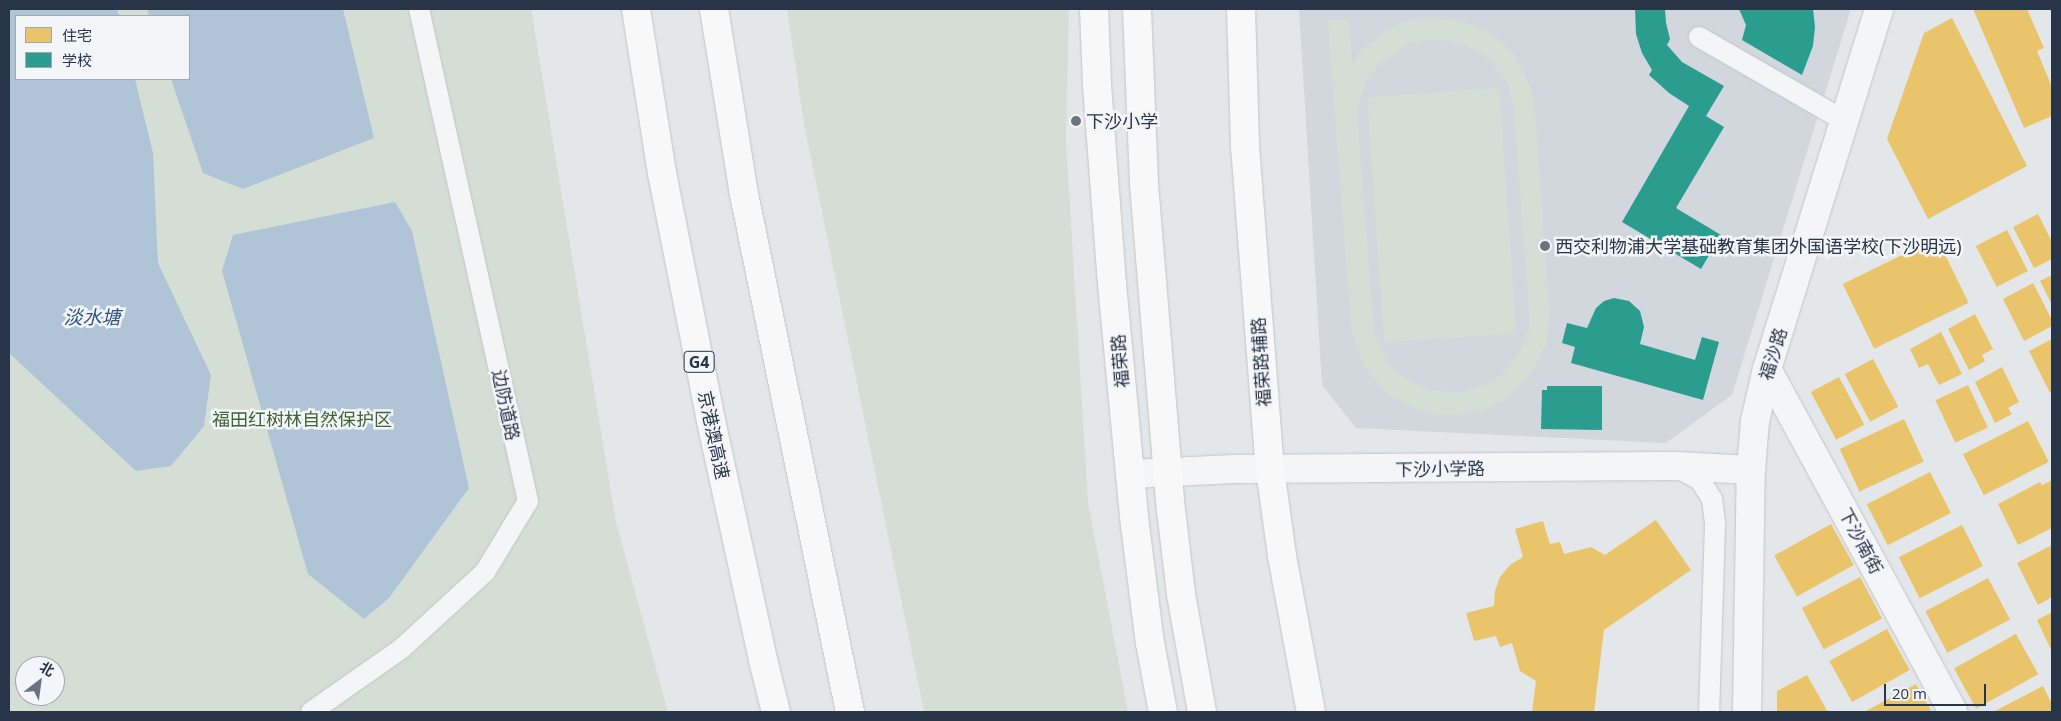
<!DOCTYPE html>
<meta charset="utf-8">
<style>
body{margin:0}
#map{position:relative;width:2061px;height:721px;overflow:hidden;background:#e4e7ea;font-family:"Open Sans","Noto Sans SC",sans-serif}
div>[style]{position:absolute}
[style*='--x']{left:calc(var(--x)*1px);top:calc(var(--y)*1px);width:calc(var(--w)*1px);rotate:calc(var(--a)*1deg)}
.built>*{inset:0;background:#d2d7de}
.green>*{inset:0;background:#d5ded5;transform-origin:0 0}
.water>*{inset:0;background:#b0c4d8}
.homes>*{inset:0;background:#e9c46a;transform-origin:0 0}
.schools>*{inset:0;background:#2a9d8f}
.roads{filter:drop-shadow(0 0 1px #c2c5c8) drop-shadow(0 0 1px #c2c5c8)}
.lane>*{height:20px;margin:-10px;padding:0 10px;transform-origin:10px;border-radius:10px;background:#f4f5f7}
.street>*{height:28px;margin:-14px;padding:0 14px;transform-origin:14px;border-radius:14px;background:#f4f5f7}
.secondary>*{height:28px;margin:-14px;padding:0 14px;transform-origin:14px;border-radius:14px;background:#f8f8f8}
.highway>*{height:28px;margin:-14px;padding:0 14px;transform-origin:14px;border-radius:14px;background:#f8f8f8}
.dots>*{width:14px;height:14px;translate:-50% -50%;box-sizing:border-box;border:2px solid #f3f5f9;border-radius:50%}
span{translate:-50% -50%;white-space:nowrap;text-align:center;line-height:1.15;-webkit-text-stroke:5px #f3f5f9;paint-order:stroke}
.shield-label span{padding:1px 4px;background:#f3f5f9;border:1px solid;border-radius:4px;-webkit-text-stroke-width:0}
.shield-label{font-size:16px;color:#283447;font-weight:700}
.poi-label{font-size:18px;color:#283447}
.left{translate:0 -50%;text-align:left}
.street-label{font-size:18px;color:#283447}
.park-label{font-size:18px;color:#3e6433}
.water-label{font-size:19px;color:#2d5480;font-style:italic}
.frame{position:absolute;inset:0;border:10px solid #283447;pointer-events:none}
.legend{position:absolute;left:15px;top:15px;width:175px;height:65px;box-sizing:border-box;background:#f3f5f9;border:1px solid #a2a8b2;margin:0;padding:6px 9px;list-style:none;font-size:15px;color:#283447}
.legend li{display:flex;align-items:center;gap:10px;height:25px}
.legend b{width:25px;border:1px solid #a2a8b2}
.north{position:absolute;left:15px;top:656px;width:50px;height:50px;box-sizing:border-box;background:#f3f5f9;border:1px solid #a2a8b2;border-radius:50%;rotate:30deg;font-size:14px;font-weight:700;line-height:20px;text-align:center;color:#283447}
.north::after{content:'';display:block;margin:auto;width:18px;height:22px;background:#6a7380;clip-path:polygon(50% 0,100% 100%,50% 72%,0 100%)}
.scale{position:absolute;left:1884px;top:684px;width:102px;height:22px;box-sizing:border-box;border:2px solid #283447;border-top:0;padding-left:6px;font-size:15px;line-height:18px;white-space:nowrap;color:#283447;-webkit-text-stroke:4px #f3f5f9;paint-order:stroke}
</style>
<div id="map">
<div class="built">
<i style="clip-path:polygon(1299px 9px,1851px 9px,1732px 395px,1666px 443px,1356px 428px,1322px 385px)"></i>
</div>
<div class="green">
<i style="clip-path:polygon(evenodd,9px 9px,531px 9px,616px 522px,668px 712px,9px 712px,9px 9px,16px 16px,189px 16px,189px 79px,16px 79px,16px 16px,9px 9px,25px 666px,55px 666px,55px 696px,25px 696px,25px 666px)"></i>
<i style="clip-path:polygon(787px 9px,1069px 9px,1066px 141px,1088px 503px,1128px 712px,924px 712px,804px 124px)"></i>
<i style="clip-path:polygon(evenodd,1428px 18px,1459px 21px,1479px 27px,1497px 38px,1512px 53px,1523px 70px,1531px 89px,1535px 109px,1549px 310px,1547px 341px,1534px 369px,1514px 392px,1488px 409px,1458px 415px,1437px 415px,1417px 410px,1389px 395px,1368px 372px,1355px 344px,1351px 324px,1328px 20px,1348px 19px,1352px 64px,1364px 48px,1389px 29px,1408px 21px,1428px 18px,1428px 39px,1451px 41px,1472px 48px,1483px 55px,1493px 63px,1508px 84px,1514px 109px,1530px 320px,1529px 330px,1519px 354px,1503px 374px,1481px 387px,1456px 393px,1430px 390px,1407px 380px,1389px 364px,1374px 333px,1357px 116px,1358px 104px,1366px 83px,1378px 64px,1406px 45px,1428px 39px)"></i>
<i style="left:1499px;top:88px;width:246px;height:132px;rotate:86deg"></i>
</div>
<div class="water">
<i style="clip-path:polygon(9px 9px,117px 9px,119px 16px,16px 16px,16px 79px,135px 79px,153px 153px,158px 263px,211px 375px,204px 426px,171px 466px,136px 471px,9px 353px)"></i>
<i style="clip-path:polygon(147px 9px,343px 9px,374px 138px,243px 189px,203px 173px,171px 79px,189px 79px,189px 16px,149px 16px)"></i>
<i style="clip-path:polygon(395px 202px,412px 231px,469px 488px,389px 598px,364px 619px,308px 574px,222px 271px,233px 235px)"></i>
</div>
<div class="homes">
<i style="clip-path:polygon(1973px 9px,2027px 9px,2044px 48px,2037px 51px,2052px 87px,2052px 116px,2024px 128px)"></i>
<i style="clip-path:polygon(1952px 18px,2027px 166px,1928px 219px,1887px 139px,1924px 33px)"></i>
<i style="clip-path:polygon(2038px 214px,2052px 242px,2052px 259px,2034px 268px,2013px 227px)"></i>
<i style="left:2007px;top:230px;width:46px;height:35px;rotate:63deg"></i>
<i style="left:1937px;top:238px;width:72px;height:105px;rotate:64deg"></i>
<i style="clip-path:polygon(2052px 275px,2052px 305px,2040px 281px)"></i>
<i style="clip-path:polygon(2033px 283px,2052px 320px,2052px 326px,2024px 341px,2003px 299px)"></i>
<i style="clip-path:polygon(1975px 314px,1993px 349px,1982px 355px,1985px 361px,1969px 370px,1948px 329px)"></i>
<i style="clip-path:polygon(1941px 332px,1962px 374px,1939px 385px,1928px 364px,1919px 368px,1910px 349px)"></i>
<i style="clip-path:polygon(2052px 339px,2052px 392px,2050px 393px,2029px 351px)"></i>
<i style="left:1873px;top:359px;width:54px;height:32px;rotate:62deg"></i>
<i style="clip-path:polygon(2002px 367px,2019px 402px,2008px 408px,2012px 414px,1995px 423px,1975px 382px)"></i>
<i style="left:1839px;top:377px;width:54px;height:32px;rotate:62deg"></i>
<i style="left:1968px;top:385px;width:47px;height:36px;rotate:65deg"></i>
<i style="left:1904px;top:419px;width:47px;height:71px;rotate:65deg"></i>
<i style="left:2028px;top:421px;width:46px;height:73px;rotate:63deg"></i>
<i style="left:1930px;top:472px;width:46px;height:71px;rotate:63deg"></i>
<i style="clip-path:polygon(2052px 480px,2052px 528px,2018px 545px,1998px 504px,2040px 482px,2042px 485px)"></i>
<i style="clip-path:polygon(1656px 520px,1691px 570px,1604px 630px,1594px 712px,1532px 712px,1536px 681px,1520px 671px,1512px 643px,1500px 647px,1496px 636px,1474px 641px,1466px 613px,1494px 606px,1495px 591px,1500px 577px,1510px 565px,1523px 557px,1515px 529px,1543px 521px,1550px 544px,1560px 542px,1564px 554px,1591px 547px,1605px 555px)"></i>
<i style="left:1831px;top:524px;width:47px;height:65px;rotate:61deg"></i>
<i style="left:1962px;top:525px;width:46px;height:71px;rotate:63deg"></i>
<i style="clip-path:polygon(2052px 545px,2052px 597px,2038px 605px,2017px 563px)"></i>
<i style="left:1860px;top:577px;width:47px;height:66px;rotate:62deg"></i>
<i style="left:1988px;top:578px;width:47px;height:71px;rotate:62deg"></i>
<i style="clip-path:polygon(2052px 612px,2052px 652px,2037px 620px)"></i>
<i style="left:1887px;top:629px;width:47px;height:66px;rotate:61deg"></i>
<i style="left:2016px;top:634px;width:46px;height:71px;rotate:61deg"></i>
<i style="clip-path:polygon(1807px 675px,1828px 712px,1777px 712px,1777px 691px)"></i>
<i style="clip-path:polygon(1916px 684px,1932px 712px,1864px 712px)"></i>
<i style="clip-path:polygon(2043px 686px,2052px 704px,2052px 712px,1993px 712px)"></i>
</div>
<div class="schools">
<i style="clip-path:polygon(1635px 9px,1665px 9px,1666px 23px,1670px 39px,1667px 45px,1682px 62px,1724px 86px,1706px 116px,1724px 127px,1676px 208px,1721px 235px,1701px 269px,1622px 222px,1689px 106px,1669px 93px,1649px 75px,1652px 70px,1642px 53px,1636px 34px)"></i>
<i style="clip-path:polygon(1739px 9px,1813px 9px,1815px 27px,1813px 46px,1802px 75px,1742px 40px,1746px 25px)"></i>
<i style="clip-path:polygon(1614px 298px,1629px 301px,1640px 311px,1644px 327px,1640px 344px,1695px 360px,1702px 337px,1719px 342px,1703px 400px,1571px 363px,1575px 347px,1562px 343px,1567px 323px,1587px 328px,1596px 308px,1604px 301px)"></i>
<i style="clip-path:polygon(1547px 386px,1602px 386px,1602px 430px,1541px 429px,1542px 390px,1547px 390px)"></i>
</div>
<div class="roads">
<div class="lane">
<i style="--x:1699;--y:37;--w:168;--a:29.9"></i>
<i style="--x:1678;--y:468;--w:25;--a:29"></i>
<i style="--x:1700;--y:480;--w:22;--a:58"></i>
<i style="--x:1712;--y:499;--w:25;--a:83"></i>
<i style="--x:1715;--y:524;--w:188;--a:91.8"></i>
<i style="--x:311;--y:712;--w:110;--a:-35"></i>
<i style="--x:401;--y:649;--w:114;--a:-42.5"></i>
<i style="--x:485;--y:572;--w:83;--a:-58.8"></i>
<i style="--x:528;--y:501;--w:504;--a:-102.49"></i>
</div>
<div class="street">
<i style="--x:1767;--y:369;--w:390;--a:61.5"></i>
<i style="--x:1130;--y:474;--w:104;--a:-2.8"></i>
<i style="--x:1234;--y:469;--w:442;--a:-0.4"></i>
<i style="--x:1676;--y:466;--w:75;--a:3.1"></i>
<i style="--x:1747;--y:712;--w:242;--a:-89.1"></i>
<i style="--x:1751;--y:470;--w:49;--a:-85.3"></i>
<i style="--x:1755;--y:421;--w:53;--a:-77"></i>
<i style="--x:1767;--y:369;--w:377;--a:-72.7"></i>
</div>
<div class="secondary">
<i style="--x:1094;--y:9;--w:76;--a:87.7"></i>
<i style="--x:1097;--y:85;--w:189;--a:85.7"></i>
<i style="--x:1111;--y:273;--w:253;--a:84.6"></i>
<i style="--x:1135;--y:525;--w:119;--a:82.8"></i>
<i style="--x:1150;--y:643;--w:70;--a:79.3"></i>
<i style="--x:1137;--y:9;--w:175;--a:87.7"></i>
<i style="--x:1144;--y:184;--w:327;--a:85.3"></i>
<i style="--x:1171;--y:510;--w:85;--a:83.2"></i>
<i style="--x:1181;--y:594;--w:120;--a:79.9"></i>
<i style="--x:1241;--y:9;--w:137;--a:88.3"></i>
<i style="--x:1245;--y:146;--w:324;--a:85.6"></i>
<i style="--x:1270;--y:469;--w:88;--a:82.1"></i>
<i style="--x:1282;--y:556;--w:159;--a:79.5"></i>
</div>
<div class="highway">
<i style="--x:636;--y:9;--w:166;--a:81"></i>
<i style="--x:662;--y:173;--w:253;--a:78.8"></i>
<i style="--x:711;--y:421;--w:245;--a:77.7"></i>
<i style="--x:763;--y:660;--w:54;--a:76"></i>
<i style="--x:714;--y:9;--w:182;--a:80.8"></i>
<i style="--x:743;--y:189;--w:534;--a:78.44"></i>
</div>
</div>
<div class="dots">
<i style="left:1076px;top:121px;background:#6a7380"></i>
<i style="left:1545px;top:246px;background:#6a7380"></i>
</div>
<div class="shield-label">
<span style="left:699px;top:362px">G4</span>
</div>
<div class="poi-label">
<span class="left" style="left:1086px;top:121px">下沙小学</span>
<span class="left" style="left:1555px;top:246px">西交利物浦大学基础教育集团外国语学校(下沙明远)</span>
</div>
<div class="street-label">
<span style="left:1773px;top:354px;rotate:-73deg">福沙路</span>
<span style="left:1120px;top:361px;rotate:-95deg">福荣路</span>
<span style="left:1261px;top:362px;rotate:-94deg">福荣路辅路</span>
<span style="left:506px;top:405px;rotate:78deg">边防道路</span>
<span style="left:714px;top:435px;rotate:78deg">京港澳高速</span>
<span style="left:1440px;top:469px;rotate:-1deg">下沙小学路</span>
<span style="left:1861px;top:541px;rotate:62deg">下沙南街</span>
</div>
<div class="park-label">
<span style="left:302px;top:419px">福田红树林自然保护区</span>
</div>
<div class="water-label">
<span style="left:92px;top:318px">淡水塘</span>
</div>
<div class="frame"></div>
<ul class="legend">
<li><b style="height:14px;background:#e9c46a"></b>住宅</li>
<li><b style="height:14px;background:#2a9d8f"></b>学校</li>
</ul>
<div class="north">北</div>
<div class="scale">20 m</div>
</div>
